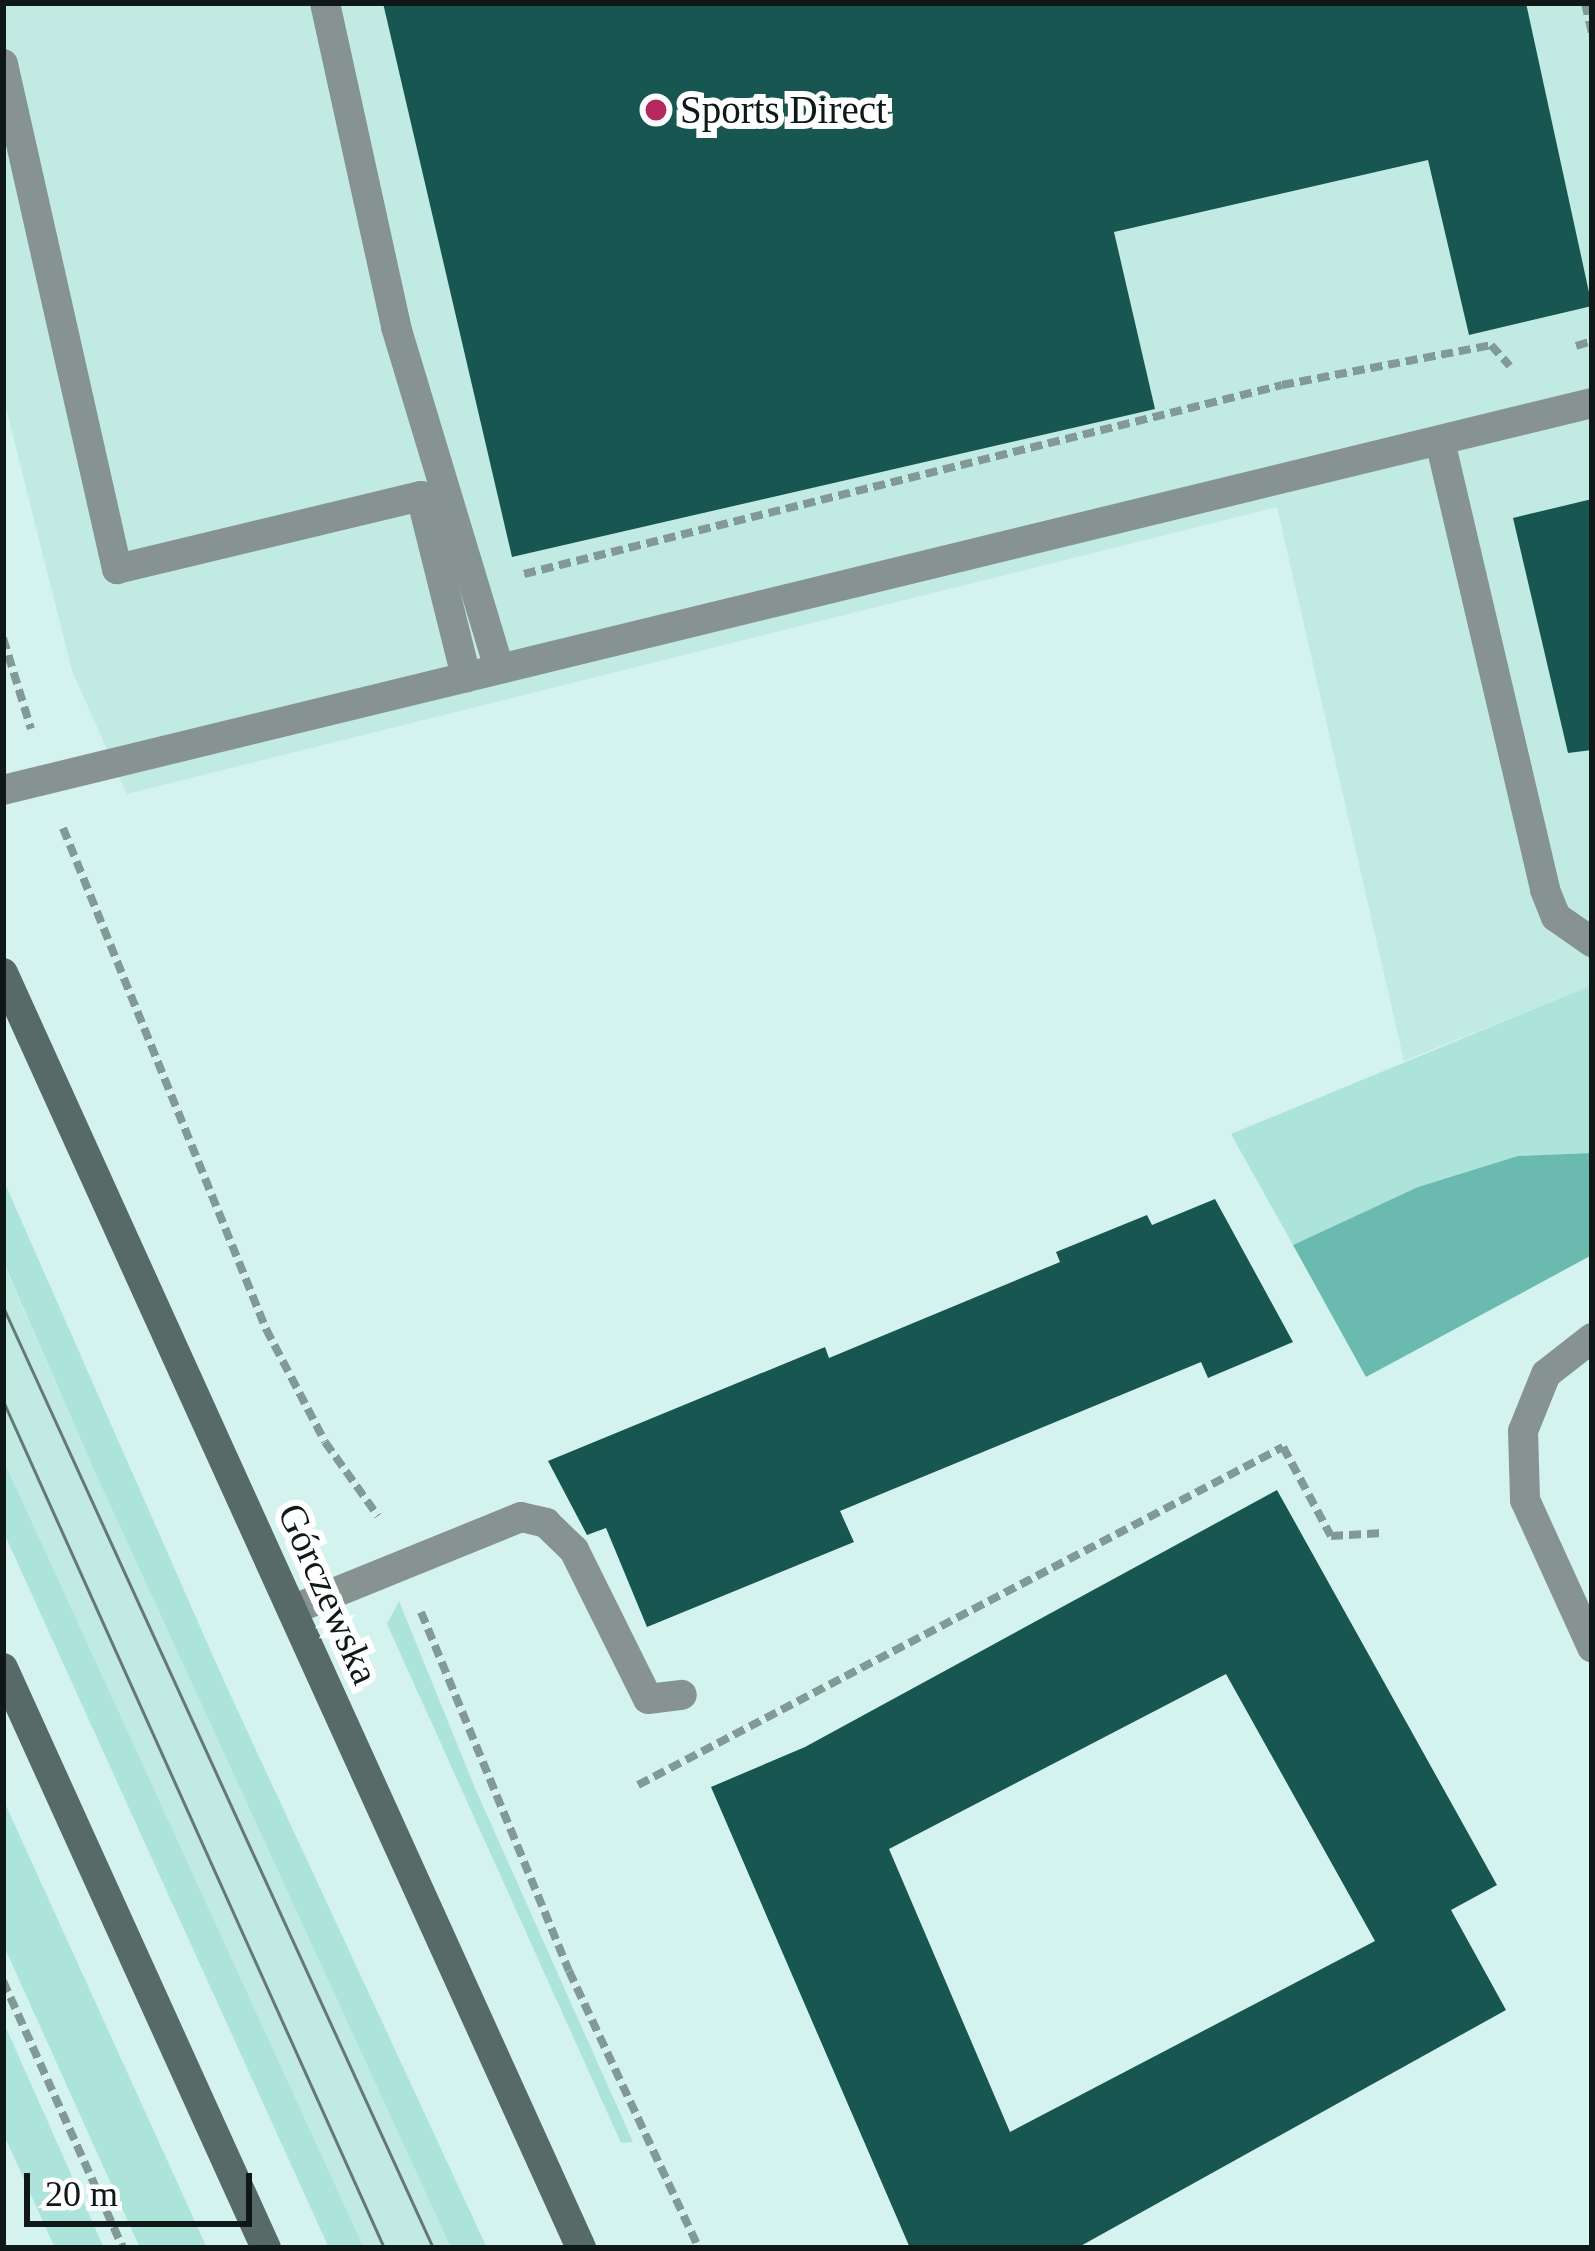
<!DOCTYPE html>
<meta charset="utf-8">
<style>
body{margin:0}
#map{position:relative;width:1595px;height:2251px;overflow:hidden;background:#d4f3ee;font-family:"Times New Roman",serif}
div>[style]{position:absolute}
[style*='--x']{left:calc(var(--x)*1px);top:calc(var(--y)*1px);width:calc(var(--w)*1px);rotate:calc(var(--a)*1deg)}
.built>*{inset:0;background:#c1eae3}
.green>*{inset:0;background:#ace4db}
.forest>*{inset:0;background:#6bbab0}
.building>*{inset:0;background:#185751}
.path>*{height:8px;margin-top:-4px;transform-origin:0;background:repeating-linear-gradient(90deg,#829996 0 12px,transparent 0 18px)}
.lane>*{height:30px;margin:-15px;padding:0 15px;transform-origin:15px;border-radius:15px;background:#879391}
.street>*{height:30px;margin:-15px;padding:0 15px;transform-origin:15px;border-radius:15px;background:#879391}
.secondary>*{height:30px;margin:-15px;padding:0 15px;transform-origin:15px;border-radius:15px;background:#576a67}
.tram>*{height:3px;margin:-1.5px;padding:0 1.5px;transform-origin:1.5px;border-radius:1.5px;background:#657876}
.dots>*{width:33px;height:33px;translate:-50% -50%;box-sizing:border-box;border:6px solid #fff;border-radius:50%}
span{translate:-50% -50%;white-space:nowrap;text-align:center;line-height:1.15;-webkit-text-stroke:12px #fff;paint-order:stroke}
.poi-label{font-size:39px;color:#0d1817}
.left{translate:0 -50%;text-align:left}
.street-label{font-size:39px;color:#0d1817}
.frame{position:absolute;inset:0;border:6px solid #0d1817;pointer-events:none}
.scale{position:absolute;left:24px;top:2173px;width:228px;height:54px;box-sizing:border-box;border:6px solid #0d1817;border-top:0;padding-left:15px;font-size:36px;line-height:42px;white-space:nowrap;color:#0d1817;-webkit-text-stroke:9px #fff;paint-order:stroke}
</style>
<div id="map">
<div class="built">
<i style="clip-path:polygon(3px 3px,1592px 3px,1592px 985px,1404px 1061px,1277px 507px,127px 794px,72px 671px,3px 396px)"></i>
<i style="clip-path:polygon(3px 1263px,94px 1470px,451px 2248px,364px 2248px,3px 1460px)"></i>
</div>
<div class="green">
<i style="clip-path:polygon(1592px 985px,1592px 1153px,1518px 1156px,1418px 1187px,1293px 1245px,1231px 1134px)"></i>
<i style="clip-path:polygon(3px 1179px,224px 1681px,487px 2248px,451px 2248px,94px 1470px,3px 1261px)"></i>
<i style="clip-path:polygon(3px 1460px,18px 1492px,364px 2248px,329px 2248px,3px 1531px)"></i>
<i style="clip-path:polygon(399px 1601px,475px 1788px,633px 2142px,621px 2143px,387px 1624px)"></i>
<i style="clip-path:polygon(3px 1799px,207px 2248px,140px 2248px,3px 1944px)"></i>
<i style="clip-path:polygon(3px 2021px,104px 2248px,55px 2248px,3px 2133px)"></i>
</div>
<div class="forest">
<i style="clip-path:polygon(1592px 1153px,1592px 1255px,1366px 1377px,1293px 1245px,1418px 1187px,1518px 1156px)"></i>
</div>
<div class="building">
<i style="clip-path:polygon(383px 3px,1526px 3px,1592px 306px,1469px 335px,1428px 160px,1114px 232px,1155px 409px,512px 557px)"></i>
<i style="clip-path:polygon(1592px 499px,1592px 750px,1568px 753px,1513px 518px)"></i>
<i style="clip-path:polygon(1215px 1199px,1293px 1342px,1208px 1378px,1201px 1362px,840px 1511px,854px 1542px,647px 1627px,606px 1528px,587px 1535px,548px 1461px,825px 1347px,829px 1358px,1060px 1262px,1056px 1252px,1147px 1215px,1152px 1225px)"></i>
<i style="clip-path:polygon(evenodd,1277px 1490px,1497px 1885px,1451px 1910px,1506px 2010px,1077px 2248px,910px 2248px,711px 1787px,805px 1747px,1277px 1490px,1226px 1674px,1375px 1941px,1010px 2132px,889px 1849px,1226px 1674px)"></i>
</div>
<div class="path">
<i style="--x:1585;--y:3;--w:31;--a:77"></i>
<i style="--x:1576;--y:346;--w:17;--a:-17"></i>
<i style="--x:524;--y:574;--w:781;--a:-14"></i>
<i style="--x:1282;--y:385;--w:213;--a:-10.8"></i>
<i style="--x:1491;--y:345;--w:28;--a:48"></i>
<i style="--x:3;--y:638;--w:95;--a:72.9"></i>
<i style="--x:63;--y:828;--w:541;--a:67.94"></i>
<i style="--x:266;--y:1329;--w:127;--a:62.4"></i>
<i style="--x:325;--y:1442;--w:91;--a:54.4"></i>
<i style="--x:421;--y:1612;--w:388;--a:67.6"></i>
<i style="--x:569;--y:1971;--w:306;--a:64.9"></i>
<i style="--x:638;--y:1785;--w:728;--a:-27.66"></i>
<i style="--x:1283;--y:1447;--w:101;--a:61.7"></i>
<i style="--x:1331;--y:1536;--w:52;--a:-3.3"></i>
<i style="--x:3;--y:1981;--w:293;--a:65.8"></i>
</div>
<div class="lane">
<i style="--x:325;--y:3;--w:332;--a:77.6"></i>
<i style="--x:396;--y:327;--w:357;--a:73.2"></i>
<i style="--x:3;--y:64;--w:518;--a:77.28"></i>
<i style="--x:117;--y:569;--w:313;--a:-13.5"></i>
<i style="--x:421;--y:496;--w:187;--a:76"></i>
<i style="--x:1440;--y:441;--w:461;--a:76.8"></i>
<i style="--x:1545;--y:890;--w:29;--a:68"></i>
<i style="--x:1556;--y:917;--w:44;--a:34.8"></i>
<i style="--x:3;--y:790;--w:1635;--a:-13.69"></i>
<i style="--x:1592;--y:1338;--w:58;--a:142"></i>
<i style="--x:1546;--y:1374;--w:61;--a:112"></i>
<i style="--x:1523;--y:1431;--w:69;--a:88.3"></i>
<i style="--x:1525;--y:1500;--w:162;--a:65.5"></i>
</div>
<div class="street">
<i style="--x:292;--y:1610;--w:247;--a:-22.1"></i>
<i style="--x:521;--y:1517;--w:26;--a:13"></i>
<i style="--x:546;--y:1523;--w:39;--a:44"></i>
<i style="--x:574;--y:1550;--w:166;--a:63.6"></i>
<i style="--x:648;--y:1699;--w:34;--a:-7"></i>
</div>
<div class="secondary">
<i style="--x:3;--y:973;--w:1400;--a:65.61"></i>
<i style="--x:3;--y:1668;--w:637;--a:65.61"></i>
</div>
<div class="tram">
<i style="--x:3;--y:1307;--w:1035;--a:65.44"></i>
<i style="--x:3;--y:1401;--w:929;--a:65.78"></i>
</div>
<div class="dots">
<i style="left:656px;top:110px;background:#b7295c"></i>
</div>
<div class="poi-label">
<span class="left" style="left:680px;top:110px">Sports Direct</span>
</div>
<div class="street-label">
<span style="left:328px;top:1594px;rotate:66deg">Górczewska</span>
</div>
<div class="frame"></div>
<div class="scale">20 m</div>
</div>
